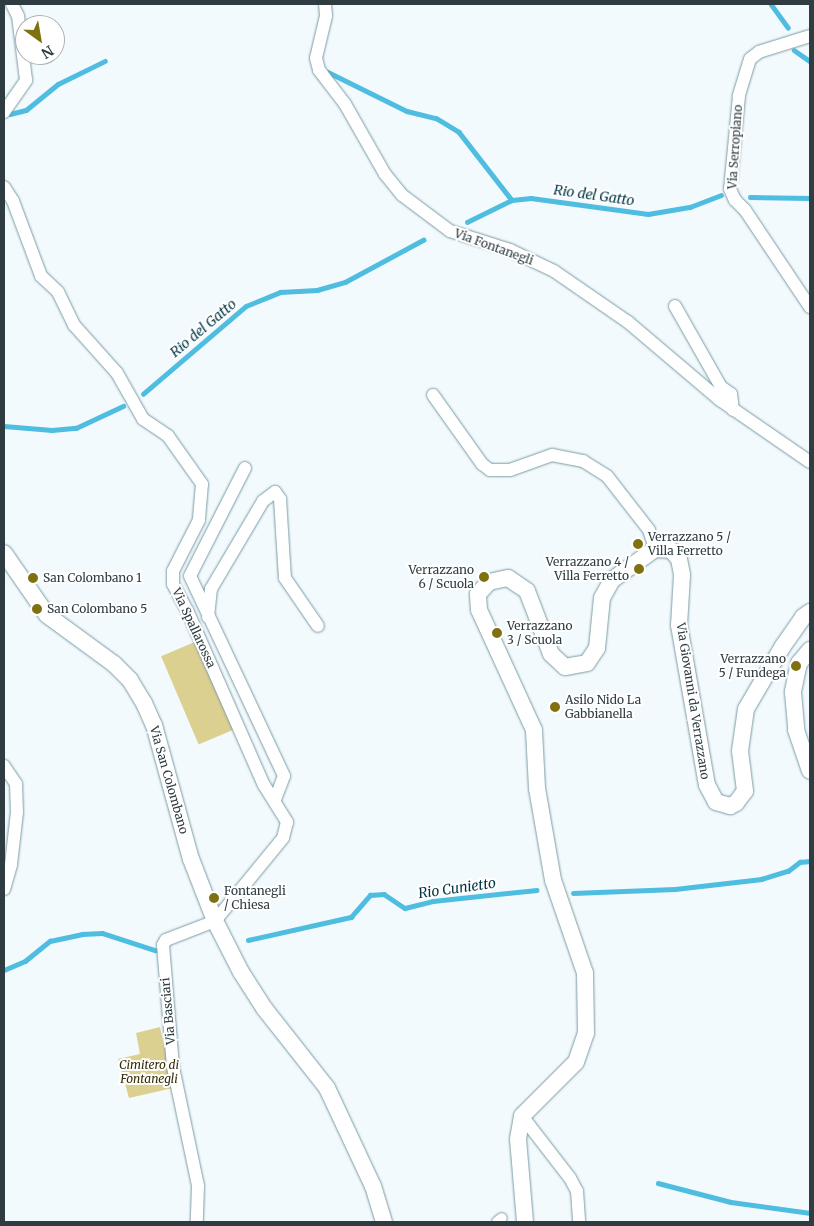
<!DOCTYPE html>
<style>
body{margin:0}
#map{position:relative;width:814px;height:1226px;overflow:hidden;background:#f3fafd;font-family:Merriweather,serif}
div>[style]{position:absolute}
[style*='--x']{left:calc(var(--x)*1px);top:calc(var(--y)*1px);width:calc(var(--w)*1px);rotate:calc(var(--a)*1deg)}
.green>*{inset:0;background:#dcd091;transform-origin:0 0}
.stream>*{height:4.5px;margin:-2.25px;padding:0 2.25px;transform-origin:2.25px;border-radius:2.25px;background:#4ebde0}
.roads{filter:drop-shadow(0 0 1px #7a9ba6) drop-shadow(0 0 1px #7a9ba6)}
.pedestrian>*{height:10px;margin:-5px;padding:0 5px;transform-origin:5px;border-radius:5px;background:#fff}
.minor>*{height:12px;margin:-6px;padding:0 6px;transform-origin:6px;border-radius:6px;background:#fff}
.tertiary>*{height:16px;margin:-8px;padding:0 8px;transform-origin:8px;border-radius:8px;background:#fff}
.dots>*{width:14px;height:14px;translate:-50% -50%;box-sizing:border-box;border:2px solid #fff;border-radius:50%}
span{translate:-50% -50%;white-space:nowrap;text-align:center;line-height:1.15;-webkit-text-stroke:4px #fff;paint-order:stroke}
.street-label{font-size:12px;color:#2f3d42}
.poi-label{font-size:12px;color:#2f3d42}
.left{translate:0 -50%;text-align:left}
.right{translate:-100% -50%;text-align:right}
.park-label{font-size:12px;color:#342d05;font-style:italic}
.water-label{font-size:14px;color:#003544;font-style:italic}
.frame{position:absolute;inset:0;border:5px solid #2f3d42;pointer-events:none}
.north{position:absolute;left:15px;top:15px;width:50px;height:50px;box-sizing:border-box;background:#fff;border:1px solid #acb1b3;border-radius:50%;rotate:148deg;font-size:14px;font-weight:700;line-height:20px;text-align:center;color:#2f3d42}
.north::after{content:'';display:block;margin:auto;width:18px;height:22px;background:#807110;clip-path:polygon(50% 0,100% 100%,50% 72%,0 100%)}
</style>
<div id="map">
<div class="green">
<i style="left:197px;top:641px;width:96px;height:39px;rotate:67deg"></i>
<i style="clip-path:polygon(160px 1027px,173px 1088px,129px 1098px,118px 1059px,140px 1054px,136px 1033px)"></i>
</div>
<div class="stream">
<i style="--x:771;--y:4;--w:29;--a:54"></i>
<i style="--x:794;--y:50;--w:19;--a:35"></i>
<i style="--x:328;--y:72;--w:88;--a:26.3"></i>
<i style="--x:407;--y:111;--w:30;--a:14"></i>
<i style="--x:436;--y:118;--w:27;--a:31"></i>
<i style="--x:459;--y:132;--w:86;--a:52.1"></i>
<i style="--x:10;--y:114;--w:16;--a:-14"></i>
<i style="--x:26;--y:110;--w:41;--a:-39.1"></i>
<i style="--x:58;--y:84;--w:52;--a:-26.1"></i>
<i style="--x:750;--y:197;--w:60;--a:1"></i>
<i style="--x:467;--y:222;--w:50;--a:-26.1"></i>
<i style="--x:512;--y:200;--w:19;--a:-6"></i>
<i style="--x:531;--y:198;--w:118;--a:7.8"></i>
<i style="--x:648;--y:214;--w:43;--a:-9.5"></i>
<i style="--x:690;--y:207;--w:33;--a:-21"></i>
<i style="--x:143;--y:394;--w:135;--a:-40.5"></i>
<i style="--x:246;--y:306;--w:37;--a:-22"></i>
<i style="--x:280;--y:292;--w:37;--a:-3"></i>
<i style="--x:317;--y:290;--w:29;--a:-16"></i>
<i style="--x:345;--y:282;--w:89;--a:-28.3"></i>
<i style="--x:4;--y:426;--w:48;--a:4.8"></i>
<i style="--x:52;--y:430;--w:24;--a:-5"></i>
<i style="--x:76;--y:428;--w:52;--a:-25.1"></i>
<i style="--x:573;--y:893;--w:102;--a:-2.2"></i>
<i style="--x:675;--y:889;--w:87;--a:-6.6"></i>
<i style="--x:761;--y:879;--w:28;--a:-17"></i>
<i style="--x:788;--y:871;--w:15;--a:-37"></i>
<i style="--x:800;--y:862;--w:10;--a:-6"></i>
<i style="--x:248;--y:940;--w:106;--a:-12.6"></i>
<i style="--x:351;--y:917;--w:29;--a:-49"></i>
<i style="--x:370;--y:895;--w:14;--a:-4"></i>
<i style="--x:384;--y:894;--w:25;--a:34"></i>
<i style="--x:405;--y:908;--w:29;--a:-14"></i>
<i style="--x:433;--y:901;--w:104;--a:-6.1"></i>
<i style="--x:4;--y:970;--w:23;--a:-23"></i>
<i style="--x:25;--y:961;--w:32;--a:-39"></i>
<i style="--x:50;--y:941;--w:33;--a:-12"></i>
<i style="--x:82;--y:934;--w:20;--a:-3"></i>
<i style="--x:102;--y:933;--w:56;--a:17.8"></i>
<i style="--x:658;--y:1183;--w:75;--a:14.6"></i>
<i style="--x:731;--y:1202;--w:80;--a:7.9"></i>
</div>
<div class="roads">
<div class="pedestrian">
<i style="--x:497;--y:1222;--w:6;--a:-39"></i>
</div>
<div class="minor">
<i style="--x:325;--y:4;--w:12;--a:85"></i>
<i style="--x:326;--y:16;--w:43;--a:103.4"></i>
<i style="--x:316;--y:58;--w:12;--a:76"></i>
<i style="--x:319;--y:70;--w:43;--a:52.6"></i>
<i style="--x:345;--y:104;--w:81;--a:60.3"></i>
<i style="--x:385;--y:174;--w:27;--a:51"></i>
<i style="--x:402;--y:195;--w:60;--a:36.9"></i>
<i style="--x:450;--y:231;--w:63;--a:17.6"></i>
<i style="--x:510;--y:250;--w:49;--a:25.5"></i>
<i style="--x:554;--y:271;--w:90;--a:34.6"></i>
<i style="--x:628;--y:322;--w:121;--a:40.3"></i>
<i style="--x:720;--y:400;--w:109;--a:34.6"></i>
<i style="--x:810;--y:36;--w:53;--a:162.6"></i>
<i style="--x:759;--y:52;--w:11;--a:142"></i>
<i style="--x:750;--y:59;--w:39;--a:107"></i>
<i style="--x:739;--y:96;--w:93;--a:95.5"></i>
<i style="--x:730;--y:189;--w:12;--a:66"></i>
<i style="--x:735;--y:200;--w:14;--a:45"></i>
<i style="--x:745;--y:210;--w:117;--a:56.2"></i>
<i style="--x:4;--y:112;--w:39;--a:-55"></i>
<i style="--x:26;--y:80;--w:64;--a:-97.1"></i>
<i style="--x:18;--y:16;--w:13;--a:-117"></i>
<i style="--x:4;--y:187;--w:17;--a:57"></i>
<i style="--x:13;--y:201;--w:80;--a:69.5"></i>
<i style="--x:41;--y:276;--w:23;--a:43"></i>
<i style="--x:58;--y:292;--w:37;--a:64"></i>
<i style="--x:74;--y:325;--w:64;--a:48.1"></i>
<i style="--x:117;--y:373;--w:53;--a:60.5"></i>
<i style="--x:143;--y:419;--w:30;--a:34"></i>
<i style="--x:168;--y:436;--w:59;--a:54.7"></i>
<i style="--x:202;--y:484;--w:36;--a:95"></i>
<i style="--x:199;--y:520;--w:57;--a:117"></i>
<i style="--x:173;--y:571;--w:13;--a:90"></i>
<i style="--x:173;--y:584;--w:30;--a:62"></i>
<i style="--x:187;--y:610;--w:191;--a:66.3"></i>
<i style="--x:264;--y:785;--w:44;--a:58.1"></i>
<i style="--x:287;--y:822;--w:16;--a:104"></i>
<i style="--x:283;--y:838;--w:107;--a:129.3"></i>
<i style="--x:215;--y:921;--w:53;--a:158.8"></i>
<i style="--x:166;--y:940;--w:6;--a:121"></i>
<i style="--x:163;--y:945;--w:122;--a:85.3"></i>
<i style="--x:173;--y:1067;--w:122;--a:78.1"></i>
<i style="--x:198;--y:1186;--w:36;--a:92"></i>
<i style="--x:675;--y:306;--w:93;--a:60.4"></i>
<i style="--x:721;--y:387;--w:12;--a:35"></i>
<i style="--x:731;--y:394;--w:16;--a:83"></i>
<i style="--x:433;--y:395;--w:85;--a:54.6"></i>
<i style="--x:482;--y:464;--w:10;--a:37"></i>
<i style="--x:490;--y:470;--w:20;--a:0"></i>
<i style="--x:510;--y:470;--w:45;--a:-19.7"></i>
<i style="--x:552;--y:455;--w:32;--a:11"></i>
<i style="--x:583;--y:461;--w:28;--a:32"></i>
<i style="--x:607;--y:476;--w:68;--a:52.1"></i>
<i style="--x:649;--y:530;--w:20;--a:72"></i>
<i style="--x:245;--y:468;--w:121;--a:117"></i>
<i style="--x:190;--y:576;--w:221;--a:64.8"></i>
<i style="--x:284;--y:776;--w:25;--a:111"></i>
<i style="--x:208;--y:617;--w:28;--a:-84"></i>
<i style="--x:211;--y:589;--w:102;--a:-59.4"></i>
<i style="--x:263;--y:501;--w:15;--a:-37"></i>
<i style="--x:275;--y:492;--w:9;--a:54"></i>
<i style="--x:280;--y:499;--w:79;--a:86.4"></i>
<i style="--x:285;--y:578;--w:58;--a:55.5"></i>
<i style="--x:4;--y:766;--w:22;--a:56"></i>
<i style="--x:16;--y:784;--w:28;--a:88"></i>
<i style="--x:17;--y:812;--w:53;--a:96.5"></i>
<i style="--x:11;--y:865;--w:25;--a:106"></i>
<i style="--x:522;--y:1116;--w:78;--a:52.3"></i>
<i style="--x:570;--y:1178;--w:15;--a:62"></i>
<i style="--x:577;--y:1191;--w:31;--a:86"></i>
</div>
<div class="tertiary">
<i style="--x:4;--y:553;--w:75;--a:55.3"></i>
<i style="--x:47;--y:615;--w:83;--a:36.2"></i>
<i style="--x:114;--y:664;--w:23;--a:45"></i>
<i style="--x:130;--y:680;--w:27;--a:59"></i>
<i style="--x:144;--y:703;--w:24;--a:66"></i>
<i style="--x:154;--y:725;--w:139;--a:74.6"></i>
<i style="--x:191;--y:859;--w:66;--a:68.8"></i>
<i style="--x:215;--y:921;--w:57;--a:63"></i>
<i style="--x:241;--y:972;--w:43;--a:57.4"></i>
<i style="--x:264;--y:1008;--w:102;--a:51.8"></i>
<i style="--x:327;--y:1088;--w:108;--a:64.9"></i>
<i style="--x:373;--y:1186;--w:38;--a:73"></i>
<i style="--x:810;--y:650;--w:17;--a:130"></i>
<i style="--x:799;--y:663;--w:30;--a:102"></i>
<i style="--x:793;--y:692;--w:38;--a:85"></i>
<i style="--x:796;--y:730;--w:43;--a:71.1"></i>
<i style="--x:525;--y:1222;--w:83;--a:-94.8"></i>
<i style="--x:518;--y:1139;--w:23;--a:-80"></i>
<i style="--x:522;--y:1116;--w:76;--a:-45"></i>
<i style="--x:576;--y:1062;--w:31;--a:-71"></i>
<i style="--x:586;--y:1033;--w:60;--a:-91"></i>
<i style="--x:585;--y:973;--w:98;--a:-109"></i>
<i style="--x:553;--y:880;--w:93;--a:-99.9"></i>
<i style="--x:537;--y:788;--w:58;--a:-93"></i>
<i style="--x:534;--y:730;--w:132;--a:-114.6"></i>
<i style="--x:479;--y:610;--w:16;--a:-94"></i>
<i style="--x:478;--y:594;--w:16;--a:-47"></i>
<i style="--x:489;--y:582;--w:19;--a:-12"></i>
<i style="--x:508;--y:578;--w:23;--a:34"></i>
<i style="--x:527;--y:591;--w:67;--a:69.1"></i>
<i style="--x:551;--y:654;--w:19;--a:43"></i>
<i style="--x:565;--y:667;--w:22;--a:-10"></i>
<i style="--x:587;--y:663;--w:18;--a:-56"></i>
<i style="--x:597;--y:648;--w:50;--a:-84.3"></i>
<i style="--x:602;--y:598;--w:21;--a:-61"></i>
<i style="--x:612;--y:580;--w:53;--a:-35.8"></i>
<i style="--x:655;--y:549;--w:16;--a:4"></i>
<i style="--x:671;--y:550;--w:12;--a:48"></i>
<i style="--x:679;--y:559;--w:16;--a:79"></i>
<i style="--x:682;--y:575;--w:50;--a:93.4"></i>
<i style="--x:679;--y:625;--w:162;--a:80.1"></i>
<i style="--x:707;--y:785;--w:19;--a:62"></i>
<i style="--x:716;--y:802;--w:15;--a:16"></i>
<i style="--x:730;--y:806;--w:7;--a:-27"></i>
<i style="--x:736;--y:803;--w:15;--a:-53"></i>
<i style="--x:745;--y:791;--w:40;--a:-97.1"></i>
<i style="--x:740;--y:751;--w:42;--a:-81.9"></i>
<i style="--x:746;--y:709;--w:73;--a:-59.6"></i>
<i style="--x:783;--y:646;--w:35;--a:-55"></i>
<i style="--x:803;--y:617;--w:9;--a:-36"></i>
</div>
</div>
<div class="dots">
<i style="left:638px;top:544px;background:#807110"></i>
<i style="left:639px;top:569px;background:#807110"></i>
<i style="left:484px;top:577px;background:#807110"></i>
<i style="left:33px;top:578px;background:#807110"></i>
<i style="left:37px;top:609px;background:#807110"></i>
<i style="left:497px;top:633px;background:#807110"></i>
<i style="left:796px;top:666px;background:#807110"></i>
<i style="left:555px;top:707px;background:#807110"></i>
<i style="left:214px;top:898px;background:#807110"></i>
</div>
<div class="street-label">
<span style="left:735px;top:147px;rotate:-86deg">Via Serropiano</span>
<span style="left:494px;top:247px;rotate:20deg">Via Fontanegli</span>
<span style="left:194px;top:628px;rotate:65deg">Via Spallarossa</span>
<span style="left:693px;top:701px;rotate:81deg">Via Giovanni da Verrazzano</span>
<span style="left:169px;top:780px;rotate:74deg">Via San Colombano</span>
<span style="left:168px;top:1011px;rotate:-95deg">Via Basciari</span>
</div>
<div class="poi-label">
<span class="left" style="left:648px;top:544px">Verrazzano 5 /<br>Villa Ferretto</span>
<span class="right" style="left:629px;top:569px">Verrazzano 4 /<br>Villa Ferretto</span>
<span class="right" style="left:474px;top:577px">Verrazzano<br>6 / Scuola</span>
<span class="left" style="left:43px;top:578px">San Colombano 1</span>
<span class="left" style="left:47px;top:609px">San Colombano 5</span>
<span class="left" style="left:507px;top:633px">Verrazzano<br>3 / Scuola</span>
<span class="right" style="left:786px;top:666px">Verrazzano<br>5 / Fundega</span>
<span class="left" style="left:565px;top:707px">Asilo Nido La<br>Gabbianella</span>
<span class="left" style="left:224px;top:898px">Fontanegli<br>/ Chiesa</span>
</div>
<div class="park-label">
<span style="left:149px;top:1072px">Cimitero di<br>Fontanegli</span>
</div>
<div class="water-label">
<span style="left:594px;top:195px;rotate:8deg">Rio del Gatto</span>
<span style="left:203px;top:328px;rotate:-40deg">Rio del Gatto</span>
<span style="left:457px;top:888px;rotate:-8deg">Rio Cunietto</span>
</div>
<div class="frame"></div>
<div class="north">N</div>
</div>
